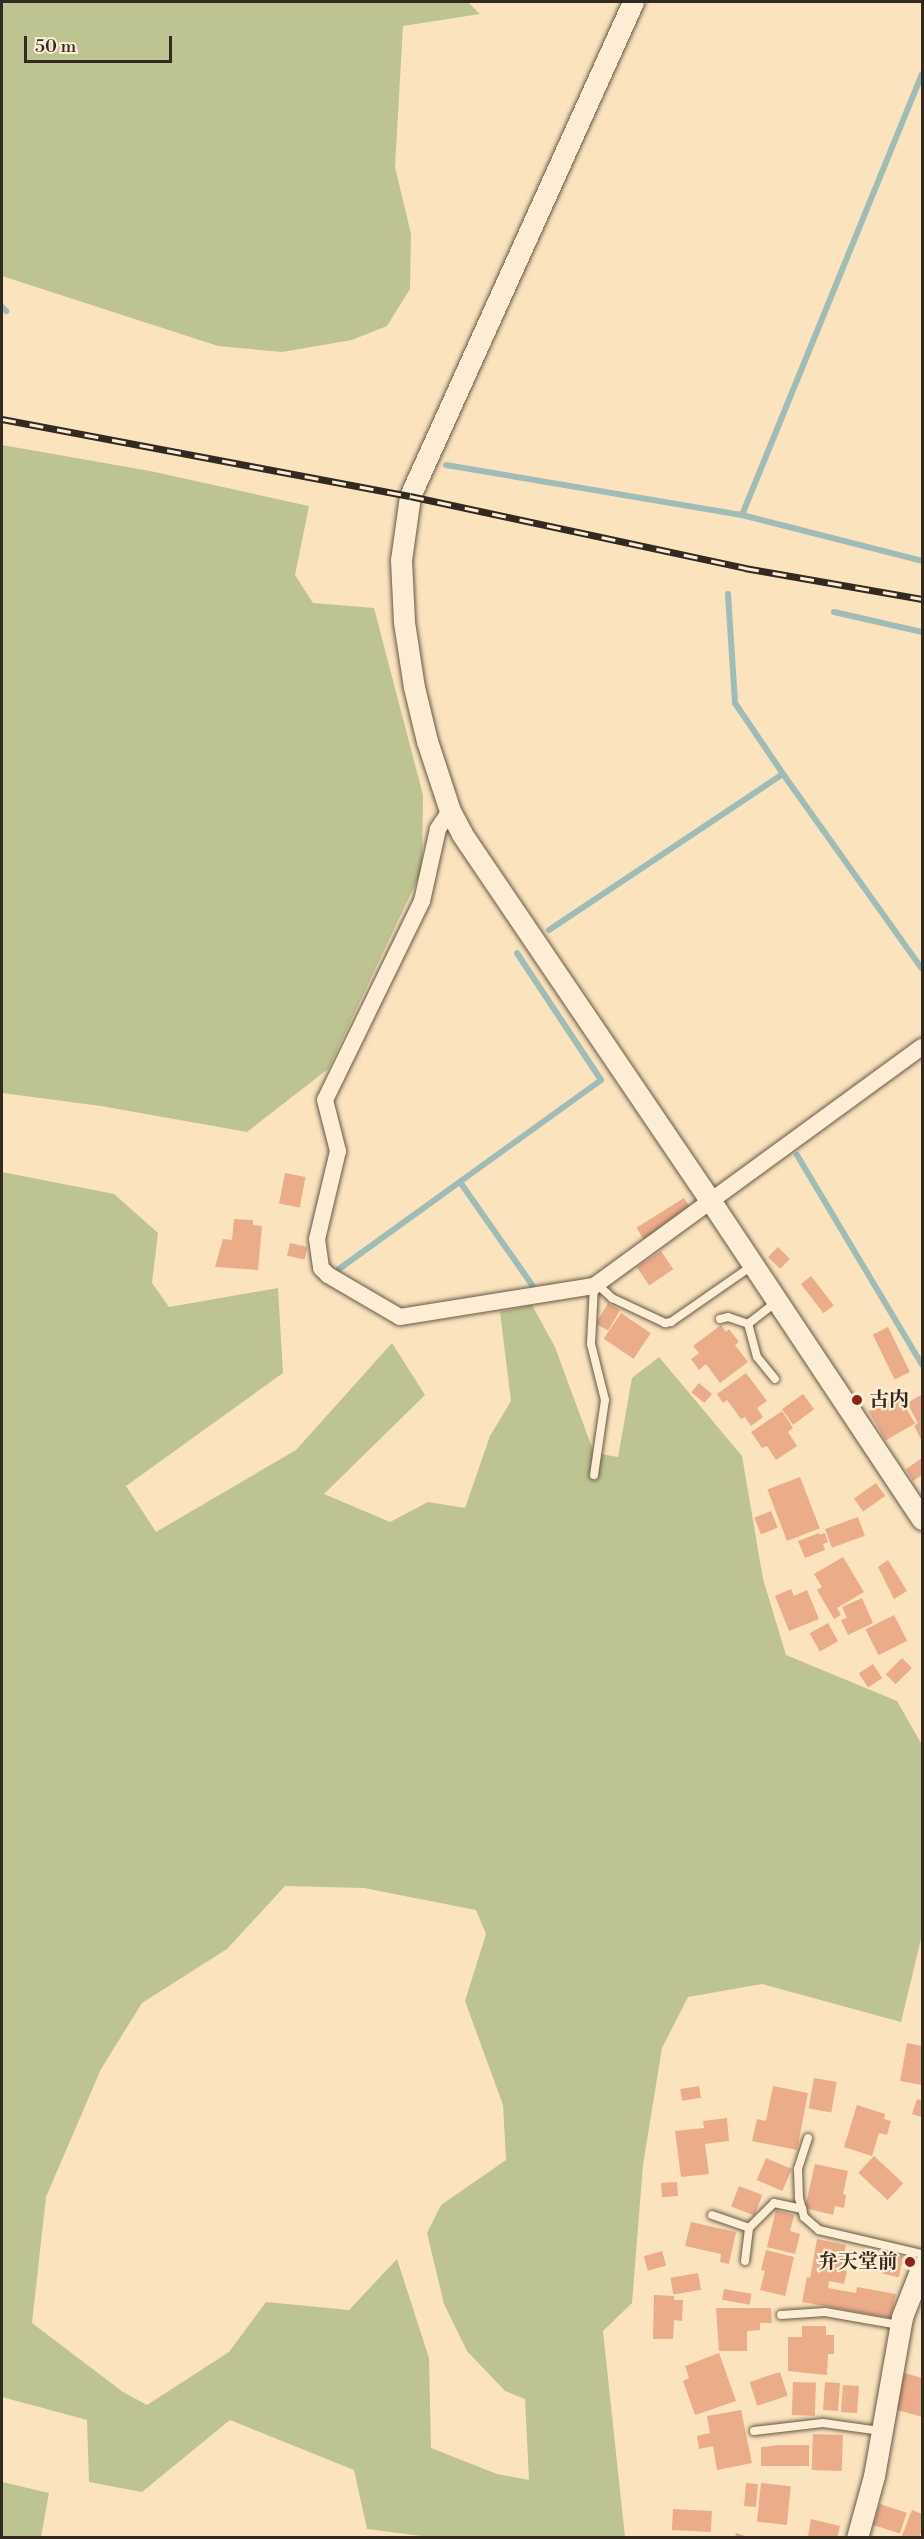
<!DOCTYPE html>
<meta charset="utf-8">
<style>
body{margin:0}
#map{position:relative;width:924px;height:2539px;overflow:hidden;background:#fbe3bd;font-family:"Libre Bodoni","Noto Serif JP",serif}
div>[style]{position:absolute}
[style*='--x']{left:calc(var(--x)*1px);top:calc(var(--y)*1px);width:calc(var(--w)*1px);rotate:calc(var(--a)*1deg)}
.green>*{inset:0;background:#bec491}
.stream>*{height:6px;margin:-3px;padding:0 3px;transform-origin:3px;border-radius:3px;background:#9fbdb6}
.building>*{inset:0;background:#ebac8a;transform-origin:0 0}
.roads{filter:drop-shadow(0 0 2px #645847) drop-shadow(0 0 2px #645847)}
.service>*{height:8px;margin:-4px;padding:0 4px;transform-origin:4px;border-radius:4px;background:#fcedd4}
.minor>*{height:16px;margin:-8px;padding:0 8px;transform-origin:8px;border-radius:8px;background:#fcedd4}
.tertiary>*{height:21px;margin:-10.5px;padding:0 10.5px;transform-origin:10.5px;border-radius:10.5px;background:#fcedd4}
.rail>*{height:7px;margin-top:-3.5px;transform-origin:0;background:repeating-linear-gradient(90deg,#fcedd4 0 14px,#322920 0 28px);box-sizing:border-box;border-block:2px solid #322920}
.dots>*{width:16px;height:16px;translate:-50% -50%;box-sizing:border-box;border:3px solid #fcedd4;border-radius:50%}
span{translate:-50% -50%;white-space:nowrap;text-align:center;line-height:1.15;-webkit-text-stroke:4.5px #fcedd4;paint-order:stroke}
.poi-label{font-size:20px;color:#322920;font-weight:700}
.left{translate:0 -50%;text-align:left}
.right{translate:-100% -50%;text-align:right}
.frame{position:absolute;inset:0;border:3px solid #322920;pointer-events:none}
.scale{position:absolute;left:24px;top:36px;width:148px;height:27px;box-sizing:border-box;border:3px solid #322920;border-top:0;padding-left:8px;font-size:18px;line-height:21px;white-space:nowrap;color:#322920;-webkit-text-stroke:4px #fcedd4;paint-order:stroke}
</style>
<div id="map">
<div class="green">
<i style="clip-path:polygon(2px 2px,468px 2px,480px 14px,403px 26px,395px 167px,411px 234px,410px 289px,387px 326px,352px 340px,282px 352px,218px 346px,2px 276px)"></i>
<i style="clip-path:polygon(2px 445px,150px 471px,309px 506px,295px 575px,313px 603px,374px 608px,423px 795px,422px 870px,328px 1069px,247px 1132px,101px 1106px,2px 1093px)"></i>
<i style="clip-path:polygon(evenodd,2px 1172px,114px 1194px,158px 1233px,152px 1283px,169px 1307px,278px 1288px,283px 1373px,126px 1486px,156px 1532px,296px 1450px,392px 1343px,425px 1395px,324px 1494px,390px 1522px,428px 1502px,465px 1508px,490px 1436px,511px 1401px,500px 1312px,532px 1305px,555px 1347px,594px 1453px,618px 1457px,632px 1378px,659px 1357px,742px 1456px,763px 1579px,786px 1655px,897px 1701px,922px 1745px,922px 1935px,901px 2022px,762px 1984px,688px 1997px,662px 2048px,643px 2165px,632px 2303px,603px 2331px,625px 2537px,437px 2538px,367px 2529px,354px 2470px,230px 2420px,142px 2492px,89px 2482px,87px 2420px,2px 2397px,2px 1172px,285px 1886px,364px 1888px,476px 1910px,486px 1934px,465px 2001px,503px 2105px,506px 2160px,441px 2205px,427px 2233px,444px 2304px,467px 2351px,505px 2391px,525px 2399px,529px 2480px,497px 2474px,431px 2448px,429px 2358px,397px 2259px,349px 2310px,266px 2302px,229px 2352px,147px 2405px,123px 2392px,32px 2323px,46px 2197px,101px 2069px,142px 2003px,227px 1949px,285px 1886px)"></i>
<i style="clip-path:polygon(2px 2482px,49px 2493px,41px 2537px,2px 2537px)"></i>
</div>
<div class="stream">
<i style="--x:2;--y:307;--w:6;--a:45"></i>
<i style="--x:446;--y:465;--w:300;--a:9.6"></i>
<i style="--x:742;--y:515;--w:186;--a:14.3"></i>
<i style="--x:742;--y:515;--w:476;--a:-67.8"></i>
<i style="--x:728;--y:594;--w:109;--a:86.3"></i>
<i style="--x:735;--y:703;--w:86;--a:55.9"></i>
<i style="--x:783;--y:774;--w:239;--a:54.5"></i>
<i style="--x:834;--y:612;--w:90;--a:12.8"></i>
<i style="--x:549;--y:930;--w:281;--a:-33.7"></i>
<i style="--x:797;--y:1155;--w:244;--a:59.2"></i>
<i style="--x:460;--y:1182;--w:126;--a:55"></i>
<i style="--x:339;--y:1269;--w:323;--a:-35.8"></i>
<i style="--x:601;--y:1080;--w:152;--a:-123.5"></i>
</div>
<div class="building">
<i style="left:285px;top:1173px;width:21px;height:31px;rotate:11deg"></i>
<i style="left:684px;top:1198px;width:15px;height:56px;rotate:58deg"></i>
<i style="clip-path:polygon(234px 1219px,253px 1220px,253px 1225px,262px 1226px,258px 1270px,215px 1267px,223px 1239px,232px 1240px)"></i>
<i style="left:290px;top:1243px;width:18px;height:13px;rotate:13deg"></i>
<i style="left:778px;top:1247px;width:17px;height:14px;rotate:45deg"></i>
<i style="left:661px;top:1251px;width:22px;height:29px;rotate:56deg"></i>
<i style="left:811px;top:1276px;width:37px;height:13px;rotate:52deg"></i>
<i style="left:608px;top:1303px;width:14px;height:24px;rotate:30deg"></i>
<i style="left:621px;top:1313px;width:36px;height:31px;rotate:34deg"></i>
<i style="clip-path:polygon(721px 1325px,726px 1332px,729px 1329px,739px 1342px,735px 1345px,748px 1362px,720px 1383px,706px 1364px,699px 1370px,691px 1359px,699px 1353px,693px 1346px)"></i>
<i style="left:888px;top:1327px;width:50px;height:17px;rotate:64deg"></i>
<i style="clip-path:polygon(746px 1373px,767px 1401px,757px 1408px,763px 1417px,751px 1426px,745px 1417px,741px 1419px,727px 1400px,723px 1403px,717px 1394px)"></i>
<i style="left:699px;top:1383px;width:17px;height:12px;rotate:40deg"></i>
<i style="left:803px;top:1394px;width:19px;height:26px;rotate:54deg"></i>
<i style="left:898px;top:1394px;width:34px;height:34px;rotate:60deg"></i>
<i style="clip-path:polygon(921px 1395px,922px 1397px,922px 1441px,914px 1426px,918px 1423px,907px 1403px)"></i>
<i style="clip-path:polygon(782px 1411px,793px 1428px,788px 1432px,797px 1446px,776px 1460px,767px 1446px,762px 1448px,751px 1432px)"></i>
<i style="clip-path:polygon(922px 1458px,922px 1475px,913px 1481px,906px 1469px)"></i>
<i style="left:800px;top:1477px;width:55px;height:35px;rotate:69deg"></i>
<i style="left:876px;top:1483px;width:16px;height:27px;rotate:55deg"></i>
<i style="left:771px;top:1511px;width:18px;height:18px;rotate:68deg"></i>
<i style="left:858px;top:1517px;width:20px;height:35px;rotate:70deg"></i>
<i style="clip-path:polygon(819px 1533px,819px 1535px,825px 1533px,828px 1542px,823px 1544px,825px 1550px,805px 1558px,798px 1541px)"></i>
<i style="clip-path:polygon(843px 1557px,864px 1592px,837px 1608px,841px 1615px,834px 1619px,817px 1590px,822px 1587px,814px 1574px)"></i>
<i style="clip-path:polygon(888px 1560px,907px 1591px,894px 1599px,878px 1567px)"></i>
<i style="clip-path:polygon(791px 1589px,794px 1596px,807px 1590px,819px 1619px,789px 1631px,775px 1596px)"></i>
<i style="clip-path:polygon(862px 1598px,873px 1623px,848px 1635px,841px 1620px,847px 1618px,842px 1607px)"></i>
<i style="left:894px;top:1615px;width:29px;height:32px;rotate:63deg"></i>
<i style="left:828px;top:1623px;width:21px;height:21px;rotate:61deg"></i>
<i style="left:902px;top:1658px;width:14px;height:23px;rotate:45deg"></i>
<i style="left:873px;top:1664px;width:17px;height:17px;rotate:57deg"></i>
<i style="clip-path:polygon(907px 2043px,922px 2046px,922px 2085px,900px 2081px)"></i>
<i style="left:814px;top:2078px;width:23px;height:31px;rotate:10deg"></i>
<i style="left:699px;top:2086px;width:12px;height:19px;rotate:81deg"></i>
<i style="clip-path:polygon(773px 2086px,808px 2093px,797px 2150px,752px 2141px,757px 2119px,766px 2121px)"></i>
<i style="clip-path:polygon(917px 2099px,922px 2101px,922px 2117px,912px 2114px)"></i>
<i style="clip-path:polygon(857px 2105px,885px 2114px,884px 2119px,891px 2121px,887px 2135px,879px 2133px,872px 2156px,844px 2147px)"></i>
<i style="clip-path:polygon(727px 2118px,729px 2141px,705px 2144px,709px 2174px,681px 2177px,675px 2131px,704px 2128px,703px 2121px)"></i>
<i style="left:874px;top:2156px;width:40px;height:23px;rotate:43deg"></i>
<i style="left:766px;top:2158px;width:28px;height:24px;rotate:23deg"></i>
<i style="clip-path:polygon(815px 2164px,848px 2171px,843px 2194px,846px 2195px,844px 2208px,835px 2206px,833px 2215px,805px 2208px)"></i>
<i style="left:677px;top:2182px;width:14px;height:16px;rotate:86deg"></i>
<i style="left:739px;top:2186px;width:25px;height:22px;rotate:21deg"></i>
<i style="clip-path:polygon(776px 2210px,794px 2215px,790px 2231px,800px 2234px,795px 2254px,767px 2247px)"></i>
<i style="clip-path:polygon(691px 2222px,736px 2232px,729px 2264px,720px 2262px,721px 2254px,685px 2246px)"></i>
<i style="clip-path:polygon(817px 2239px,846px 2245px,841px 2270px,847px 2271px,844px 2284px,829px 2281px,828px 2288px,856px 2293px,857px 2287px,896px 2294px,891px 2318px,802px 2302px,807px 2277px,810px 2278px)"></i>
<i style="clip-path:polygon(766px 2250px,794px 2257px,785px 2296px,760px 2290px,765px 2271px,761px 2270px)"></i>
<i style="left:662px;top:2251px;width:15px;height:19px;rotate:74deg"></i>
<i style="left:887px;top:2253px;width:17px;height:21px;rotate:13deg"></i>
<i style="left:698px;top:2273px;width:17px;height:28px;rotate:80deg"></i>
<i style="left:724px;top:2289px;width:28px;height:11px;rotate:10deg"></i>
<i style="clip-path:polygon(654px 2295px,674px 2296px,674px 2300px,683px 2300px,682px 2321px,674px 2320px,673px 2339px,653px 2339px)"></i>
<i style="clip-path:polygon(716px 2308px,771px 2308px,772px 2323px,760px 2323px,760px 2330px,747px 2331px,747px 2351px,719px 2351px)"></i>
<i style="clip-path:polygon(802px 2326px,826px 2326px,826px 2335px,834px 2335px,834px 2354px,828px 2354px,827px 2375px,788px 2371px,788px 2337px,802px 2337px)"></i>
<i style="clip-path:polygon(719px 2353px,736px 2401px,695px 2415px,683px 2381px,689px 2378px,685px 2366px)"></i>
<i style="left:780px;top:2372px;width:25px;height:32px;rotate:72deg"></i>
<i style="clip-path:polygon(904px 2373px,922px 2378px,922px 2417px,894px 2409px)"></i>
<i style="left:793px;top:2382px;width:23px;height:33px;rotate:2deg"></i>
<i style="left:825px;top:2382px;width:15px;height:28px;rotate:4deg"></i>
<i style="left:843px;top:2385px;width:16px;height:27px;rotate:4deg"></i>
<i style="clip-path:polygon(741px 2410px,752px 2463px,717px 2470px,713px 2446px,699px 2449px,697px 2436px,710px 2433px,707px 2416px)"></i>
<i style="left:813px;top:2434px;width:30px;height:36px;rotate:2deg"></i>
<i style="clip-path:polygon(779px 2445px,809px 2445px,809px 2466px,761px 2466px,761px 2447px)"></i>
<i style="left:746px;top:2483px;width:12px;height:23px;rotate:5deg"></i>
<i style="left:761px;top:2483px;width:30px;height:39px;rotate:6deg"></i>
<i style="left:880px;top:2504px;width:28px;height:22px;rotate:18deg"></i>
<i style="left:673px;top:2509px;width:39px;height:21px;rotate:3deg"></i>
<i style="clip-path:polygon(912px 2510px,922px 2514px,922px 2529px,919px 2538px,902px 2536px)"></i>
<i style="clip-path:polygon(811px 2519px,840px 2526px,837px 2538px,808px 2537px)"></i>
<i style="clip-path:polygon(736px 2533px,749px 2537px,749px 2538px,735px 2538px)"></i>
</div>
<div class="roads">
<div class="service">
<i style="--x:597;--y:1284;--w:21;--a:43"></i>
<i style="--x:612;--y:1298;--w:59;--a:25.3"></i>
<i style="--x:665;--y:1323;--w:6;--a:-9"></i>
<i style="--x:671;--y:1322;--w:100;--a:-34.8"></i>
<i style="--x:594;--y:1286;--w:58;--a:93"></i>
<i style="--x:591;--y:1344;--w:58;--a:76"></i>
<i style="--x:605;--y:1400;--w:76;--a:98.3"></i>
<i style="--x:720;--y:1319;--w:8;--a:-14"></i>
<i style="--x:728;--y:1317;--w:21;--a:19"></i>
<i style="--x:775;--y:1379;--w:28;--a:-129"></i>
<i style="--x:757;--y:1357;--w:34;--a:-105"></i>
<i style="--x:748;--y:1324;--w:36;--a:-38"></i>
<i style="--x:808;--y:2138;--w:33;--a:108"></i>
<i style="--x:798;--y:2169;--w:29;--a:88"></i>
<i style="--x:799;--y:2198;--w:20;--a:75"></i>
<i style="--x:804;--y:2217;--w:20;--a:41"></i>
<i style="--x:819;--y:2230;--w:106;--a:13.1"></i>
<i style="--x:712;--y:2215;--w:39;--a:19"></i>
<i style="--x:745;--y:2261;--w:33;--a:-83"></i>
<i style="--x:749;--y:2228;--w:35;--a:-45"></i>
<i style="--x:774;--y:2203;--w:29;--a:12"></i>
<i style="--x:781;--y:2315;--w:44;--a:-3.9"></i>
<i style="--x:825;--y:2312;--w:75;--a:10"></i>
<i style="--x:754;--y:2431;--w:69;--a:-6.6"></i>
<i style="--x:823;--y:2423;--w:59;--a:7.9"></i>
</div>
<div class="minor">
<i style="--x:450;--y:811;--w:22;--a:124"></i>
<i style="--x:438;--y:829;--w:74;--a:102.5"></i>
<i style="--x:422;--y:901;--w:221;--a:116"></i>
<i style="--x:325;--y:1100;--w:53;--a:75.7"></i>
<i style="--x:338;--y:1151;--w:90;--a:103.4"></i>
<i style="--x:317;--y:1239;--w:29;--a:82"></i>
<i style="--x:321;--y:1268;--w:10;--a:45"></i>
<i style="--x:328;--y:1275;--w:83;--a:30.3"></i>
<i style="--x:400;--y:1317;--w:196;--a:-9.1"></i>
<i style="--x:594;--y:1286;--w:406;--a:-36.1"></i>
</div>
<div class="tertiary">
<i style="--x:633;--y:2;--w:542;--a:114.3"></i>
<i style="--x:410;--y:496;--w:65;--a:98"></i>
<i style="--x:401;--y:560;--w:62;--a:87.2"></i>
<i style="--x:404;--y:622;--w:66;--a:81.3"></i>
<i style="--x:414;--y:687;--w:56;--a:76.5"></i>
<i style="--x:427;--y:741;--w:74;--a:71.8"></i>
<i style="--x:450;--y:811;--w:26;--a:62"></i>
<i style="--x:462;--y:834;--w:442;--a:55.9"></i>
<i style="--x:710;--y:1200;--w:383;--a:56.4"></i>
<i style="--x:857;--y:2538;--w:64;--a:-74.7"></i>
<i style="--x:874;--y:2476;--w:161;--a:-80"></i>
<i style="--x:902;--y:2317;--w:55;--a:-68.6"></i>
</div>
</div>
<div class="rail">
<i style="--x:2;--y:419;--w:415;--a:10.7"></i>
<i style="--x:410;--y:496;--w:343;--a:12.1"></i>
<i style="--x:745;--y:568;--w:180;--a:9.9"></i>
</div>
<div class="dots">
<i style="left:857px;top:1400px;background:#8f2418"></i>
<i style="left:910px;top:2262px;background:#8f2418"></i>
</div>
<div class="poi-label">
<span class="left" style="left:869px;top:1400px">古内</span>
<span class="right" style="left:898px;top:2262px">弁天堂前</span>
</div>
<div class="frame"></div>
<div class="scale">50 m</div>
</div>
